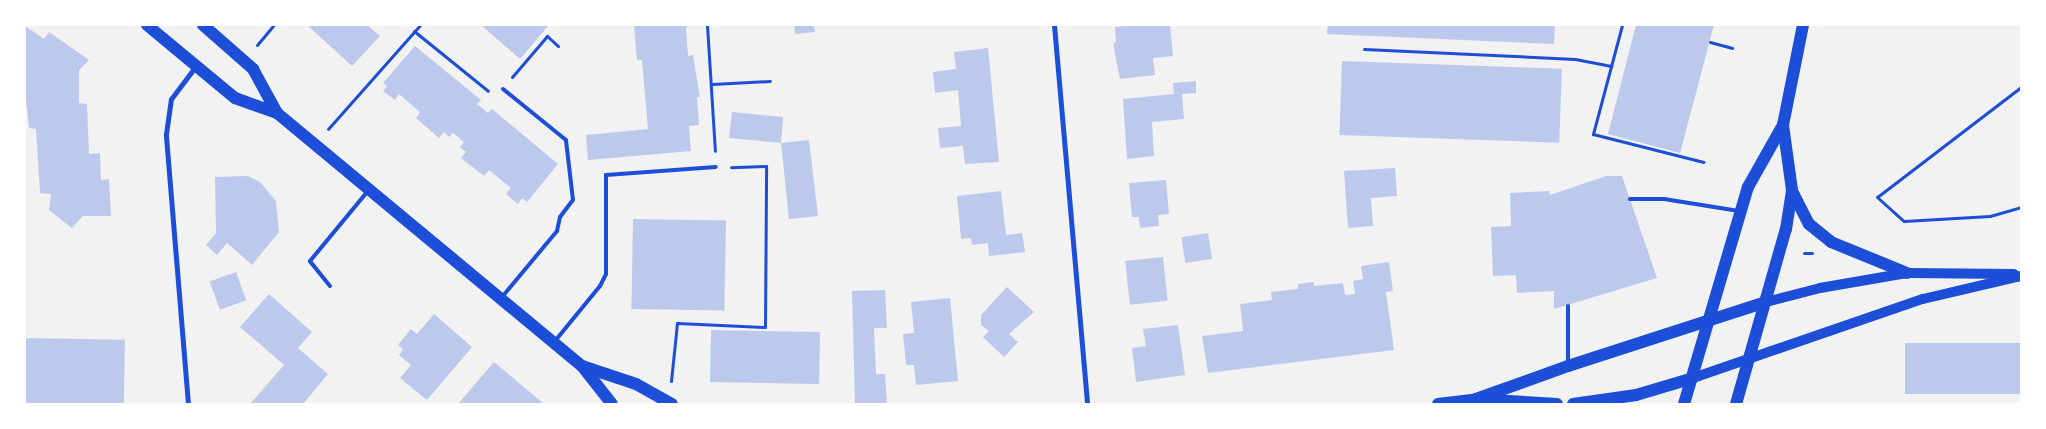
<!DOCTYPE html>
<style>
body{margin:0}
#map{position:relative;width:2046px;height:429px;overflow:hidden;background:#f2f2f2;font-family:Ubuntu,sans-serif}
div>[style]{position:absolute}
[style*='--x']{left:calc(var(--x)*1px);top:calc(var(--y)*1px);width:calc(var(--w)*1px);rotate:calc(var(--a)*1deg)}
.building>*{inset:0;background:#bdc9ec;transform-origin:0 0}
.path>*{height:3px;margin:-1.5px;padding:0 1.5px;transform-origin:1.5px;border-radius:1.5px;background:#1d4ed8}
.service>*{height:4px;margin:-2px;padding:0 2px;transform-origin:2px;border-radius:2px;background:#1d4ed8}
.minor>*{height:5px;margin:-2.5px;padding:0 2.5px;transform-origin:2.5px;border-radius:2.5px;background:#1d4ed8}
.secondary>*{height:10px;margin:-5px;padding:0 5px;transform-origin:5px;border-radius:5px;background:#1d4ed8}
.primary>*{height:12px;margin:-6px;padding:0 6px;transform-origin:6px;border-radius:6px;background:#1d4ed8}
span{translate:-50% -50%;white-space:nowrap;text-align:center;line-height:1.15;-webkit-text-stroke:5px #fff;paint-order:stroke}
.frame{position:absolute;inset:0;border:26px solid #fff;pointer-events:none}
</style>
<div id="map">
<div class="building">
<i style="clip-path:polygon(307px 25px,367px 25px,380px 36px,352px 66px)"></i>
<i style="clip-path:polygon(481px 25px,549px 25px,520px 59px)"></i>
<i style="clip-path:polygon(634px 25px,689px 25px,686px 28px,688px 56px,693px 55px,700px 97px,697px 97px,699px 125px,689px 126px,691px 151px,588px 160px,586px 135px,648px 129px,642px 60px,637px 60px)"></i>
<i style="clip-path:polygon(794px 25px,814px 25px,815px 32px,795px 34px)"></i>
<i style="clip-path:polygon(1139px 25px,1170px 25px,1173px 56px,1153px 58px,1155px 75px,1120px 79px,1113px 43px,1116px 42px,1115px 27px)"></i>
<i style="clip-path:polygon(1328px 25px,1555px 25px,1554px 44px,1327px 34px)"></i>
<i style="clip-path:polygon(1636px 25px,1714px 25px,1680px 153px,1608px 134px)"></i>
<i style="clip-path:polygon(25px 26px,44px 39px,49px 32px,89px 60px,79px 70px,79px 103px,87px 104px,89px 154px,100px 153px,101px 180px,109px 179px,111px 216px,83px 216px,72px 228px,49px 210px,51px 194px,40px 193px,36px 129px,29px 128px,25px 90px)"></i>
<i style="clip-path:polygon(415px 46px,481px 100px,477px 104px,482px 108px,488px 113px,492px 109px,558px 164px,527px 202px,522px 198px,518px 204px,506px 194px,511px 188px,489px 170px,484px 176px,461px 158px,466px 152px,460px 147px,464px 142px,453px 133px,449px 137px,444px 132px,439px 138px,416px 118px,420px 112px,399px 94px,395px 100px,383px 91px,387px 86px,383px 83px)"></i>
<i style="clip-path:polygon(988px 48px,999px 162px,965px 164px,963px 146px,940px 148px,938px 128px,961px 126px,958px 90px,935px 93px,933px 72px,956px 69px,954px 52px)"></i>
<i style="left:1342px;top:61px;width:220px;height:74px;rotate:2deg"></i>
<i style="clip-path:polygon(1196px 81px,1196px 93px,1182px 94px,1184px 119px,1152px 122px,1154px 156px,1127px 159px,1123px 99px,1174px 94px,1173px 83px)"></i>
<i style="clip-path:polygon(732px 112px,783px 117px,781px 143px,809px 140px,818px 216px,789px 219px,781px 143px,729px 138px)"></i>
<i style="clip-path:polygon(1395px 168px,1397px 196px,1371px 198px,1373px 226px,1348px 228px,1344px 171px)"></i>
<i style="clip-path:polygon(248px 176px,260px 182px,276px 201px,279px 232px,252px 265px,227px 243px,217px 255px,206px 245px,216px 233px,215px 177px)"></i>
<i style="clip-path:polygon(1606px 176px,1622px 176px,1657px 278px,1554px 309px,1554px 291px,1517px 293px,1516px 275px,1493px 276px,1491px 227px,1511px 226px,1510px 193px,1549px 191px,1550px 195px)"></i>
<i style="clip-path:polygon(1166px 180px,1169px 214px,1158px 215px,1159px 226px,1140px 228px,1139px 217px,1132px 217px,1129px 183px)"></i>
<i style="clip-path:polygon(1001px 191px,1006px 235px,1022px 233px,1025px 252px,989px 256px,988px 243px,972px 245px,971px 238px,961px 239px,957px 196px)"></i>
<i style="left:633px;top:219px;width:93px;height:90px;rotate:1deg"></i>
<i style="left:1208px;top:233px;width:26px;height:27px;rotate:81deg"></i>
<i style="left:1163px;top:257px;width:44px;height:38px;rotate:84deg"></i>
<i style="clip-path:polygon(1389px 262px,1393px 291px,1386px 292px,1394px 350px,1208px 373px,1202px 336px,1243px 331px,1240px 304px,1272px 300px,1271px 292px,1298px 289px,1298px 284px,1314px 282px,1314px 286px,1343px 283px,1345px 295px,1355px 294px,1353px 281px,1363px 279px,1361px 266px)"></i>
<i style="left:236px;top:272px;width:30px;height:28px;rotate:70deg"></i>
<i style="clip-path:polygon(1007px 287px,1034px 312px,1009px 334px,1018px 342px,1004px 357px,983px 337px,989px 331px,981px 325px,981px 315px)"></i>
<i style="clip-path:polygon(885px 290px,887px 328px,874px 328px,876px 374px,885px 374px,887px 404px,855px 404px,852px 291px)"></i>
<i style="clip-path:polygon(269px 294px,312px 332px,298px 348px,328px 374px,303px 404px,250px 404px,284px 365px,240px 327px)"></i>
<i style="clip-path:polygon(950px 298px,958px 381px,916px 385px,914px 365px,906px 365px,903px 334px,914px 333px,911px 302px)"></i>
<i style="clip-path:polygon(434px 314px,472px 347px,427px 400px,400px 378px,411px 365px,399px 355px,403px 349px,398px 345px,411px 329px,417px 334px)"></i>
<i style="clip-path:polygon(1178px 325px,1185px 375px,1136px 382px,1132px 348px,1146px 346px,1143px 329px)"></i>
<i style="left:711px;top:330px;width:109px;height:52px;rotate:1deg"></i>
<i style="left:25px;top:338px;width:100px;height:66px;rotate:1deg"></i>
<i style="left:2021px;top:343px;width:51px;height:116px;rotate:90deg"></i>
<i style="clip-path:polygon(494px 362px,544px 404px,458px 404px)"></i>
</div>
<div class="path">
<i style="--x:707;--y:25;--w:126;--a:86.4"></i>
<i style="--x:1622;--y:25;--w:113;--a:104.9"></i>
<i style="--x:1593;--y:134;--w:114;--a:14.2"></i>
<i style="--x:414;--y:31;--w:95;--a:39"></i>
<i style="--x:1710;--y:42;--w:23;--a:15"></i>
<i style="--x:257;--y:45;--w:26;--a:-50"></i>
<i style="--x:1364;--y:49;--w:211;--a:2.7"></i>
<i style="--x:1575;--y:59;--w:37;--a:11"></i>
<i style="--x:512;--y:77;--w:54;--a:-49.5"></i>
<i style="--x:547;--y:36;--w:15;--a:42"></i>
<i style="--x:712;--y:84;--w:58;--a:-3"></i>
<i style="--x:2021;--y:87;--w:181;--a:142.6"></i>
<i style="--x:1877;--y:197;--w:36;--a:42"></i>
<i style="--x:1904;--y:221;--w:86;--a:-3.3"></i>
<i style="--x:1990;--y:216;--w:32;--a:-16"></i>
<i style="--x:328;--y:129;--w:139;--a:-48.5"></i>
<i style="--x:1804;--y:253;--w:8;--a:0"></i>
<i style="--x:671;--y:381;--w:58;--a:-84.1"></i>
<i style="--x:677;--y:323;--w:88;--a:2.6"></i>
<i style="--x:765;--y:327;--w:161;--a:-89.6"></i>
<i style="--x:766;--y:166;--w:35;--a:178"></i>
</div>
<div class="service">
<i style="--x:1630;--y:199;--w:34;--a:0"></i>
<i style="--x:1664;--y:199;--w:76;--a:9.1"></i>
<i style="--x:330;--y:286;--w:32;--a:-129"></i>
<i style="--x:310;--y:261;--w:91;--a:-50.4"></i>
<i style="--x:502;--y:297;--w:86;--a:-50.2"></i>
<i style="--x:557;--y:231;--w:14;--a:-78"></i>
<i style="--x:560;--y:217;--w:21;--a:-53"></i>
<i style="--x:573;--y:200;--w:60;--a:-96.7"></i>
<i style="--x:566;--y:140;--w:81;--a:-141"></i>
<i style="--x:1568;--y:306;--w:58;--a:90"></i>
<i style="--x:555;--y:341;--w:71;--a:-50.7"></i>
<i style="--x:600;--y:286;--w:13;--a:-63"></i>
<i style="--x:606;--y:274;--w:99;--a:-90"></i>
<i style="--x:606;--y:175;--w:110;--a:-4.2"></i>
</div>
<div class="minor">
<i style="--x:1054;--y:25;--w:380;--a:85"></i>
<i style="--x:188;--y:404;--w:271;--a:-94.7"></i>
<i style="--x:166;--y:134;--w:35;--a:-82"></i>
<i style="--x:171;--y:99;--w:40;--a:-53"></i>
</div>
<div class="secondary">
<i style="--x:1766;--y:302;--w:56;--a:-14.5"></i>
<i style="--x:1820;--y:288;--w:88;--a:-9.8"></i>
<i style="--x:1907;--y:273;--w:107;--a:0.5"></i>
<i style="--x:1693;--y:378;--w:243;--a:-19"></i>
<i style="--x:1923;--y:299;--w:101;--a:-13.2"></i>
</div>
<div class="primary">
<i style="--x:147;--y:25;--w:114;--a:39.7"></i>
<i style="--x:235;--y:98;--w:45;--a:19.7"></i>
<i style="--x:277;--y:113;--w:396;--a:39.7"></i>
<i style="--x:582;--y:366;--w:48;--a:51.7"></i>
<i style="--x:203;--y:25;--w:67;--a:41.3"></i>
<i style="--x:253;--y:69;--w:50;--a:61.4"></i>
<i style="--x:1792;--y:191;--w:37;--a:63"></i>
<i style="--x:1809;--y:224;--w:28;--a:39"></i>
<i style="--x:1831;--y:242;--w:82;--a:22.2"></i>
<i style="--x:582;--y:366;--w:57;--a:18.4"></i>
<i style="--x:636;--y:384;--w:41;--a:29.1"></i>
<i style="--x:1476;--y:399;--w:98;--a:-19.7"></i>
<i style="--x:1568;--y:366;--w:208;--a:-17.9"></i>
<i style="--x:1438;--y:404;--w:38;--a:-7"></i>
<i style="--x:1476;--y:399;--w:81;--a:3.5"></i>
<i style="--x:1573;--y:404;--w:64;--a:-8.1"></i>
<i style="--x:1636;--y:395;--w:59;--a:-16.6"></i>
<i style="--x:1684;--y:404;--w:226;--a:-73.6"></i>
<i style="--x:1748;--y:187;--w:71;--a:-60.6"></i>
<i style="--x:1783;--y:125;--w:102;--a:-78.7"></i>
<i style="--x:1736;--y:404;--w:182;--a:-74.1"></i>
<i style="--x:1786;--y:229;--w:39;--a:-81"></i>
<i style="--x:1792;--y:190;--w:66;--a:-97.9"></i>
</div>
<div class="frame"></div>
</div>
